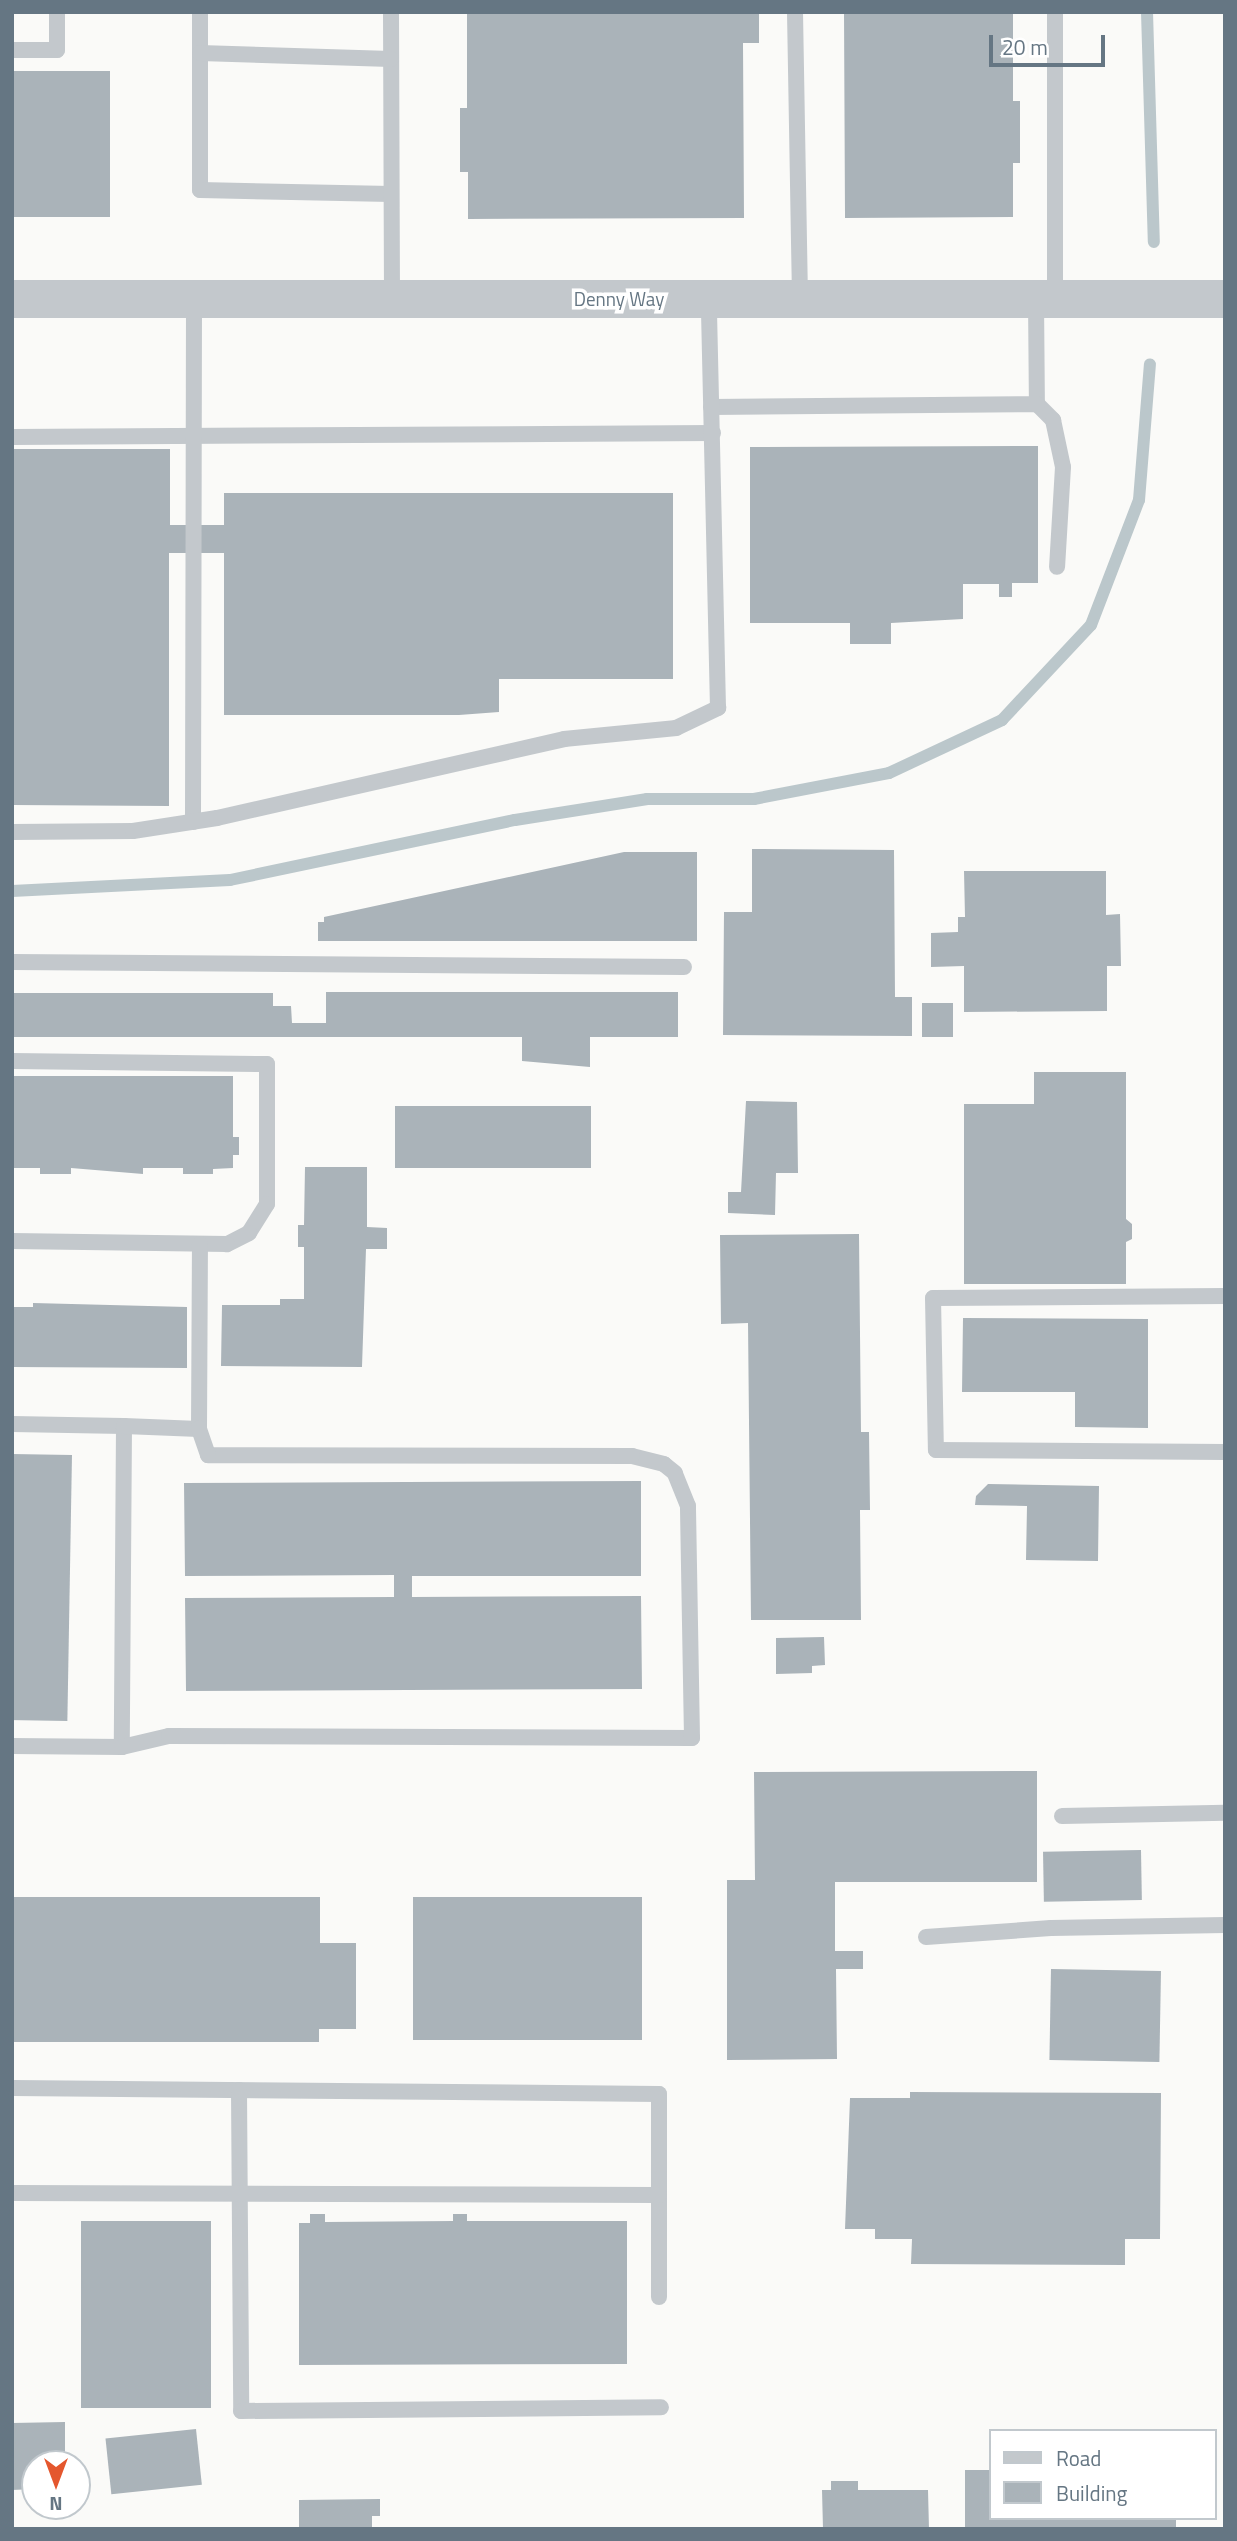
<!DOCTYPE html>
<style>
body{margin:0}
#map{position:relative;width:1237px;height:2541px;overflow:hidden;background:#fafaf8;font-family:"Titillium Web",sans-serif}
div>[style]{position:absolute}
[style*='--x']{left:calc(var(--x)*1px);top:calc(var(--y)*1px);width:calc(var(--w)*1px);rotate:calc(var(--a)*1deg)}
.stream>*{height:12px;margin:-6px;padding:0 6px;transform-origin:6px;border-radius:6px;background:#bbc7cb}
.building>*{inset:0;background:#aab3b9;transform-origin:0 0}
.service>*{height:16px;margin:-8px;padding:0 8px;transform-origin:8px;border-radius:8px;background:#c3c8cc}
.tertiary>*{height:38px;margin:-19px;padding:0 19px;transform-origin:19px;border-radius:19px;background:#c3c8cc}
span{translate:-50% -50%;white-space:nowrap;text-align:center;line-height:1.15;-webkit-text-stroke:7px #fff;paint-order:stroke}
.street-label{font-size:19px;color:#657683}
.frame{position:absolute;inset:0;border:14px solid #657683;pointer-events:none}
.legend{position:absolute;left:989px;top:2429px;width:228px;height:91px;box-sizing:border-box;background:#fff;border:2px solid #c1c8cd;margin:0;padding:9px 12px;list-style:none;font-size:21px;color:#657683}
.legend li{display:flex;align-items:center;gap:14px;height:35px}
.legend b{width:35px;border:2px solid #c1c8cd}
.north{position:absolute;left:21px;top:2450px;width:70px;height:70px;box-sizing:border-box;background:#fff;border:2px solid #c1c8cd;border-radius:50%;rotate:180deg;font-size:19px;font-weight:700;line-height:28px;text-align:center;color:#657683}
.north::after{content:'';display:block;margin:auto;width:24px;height:32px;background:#e4572e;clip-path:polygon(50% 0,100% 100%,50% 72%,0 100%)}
.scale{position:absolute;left:989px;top:35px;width:116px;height:32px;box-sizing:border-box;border:4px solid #657683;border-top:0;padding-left:9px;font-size:21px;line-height:24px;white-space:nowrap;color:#657683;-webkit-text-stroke:5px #fff;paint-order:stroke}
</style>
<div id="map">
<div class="stream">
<i style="--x:1147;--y:12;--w:230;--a:88.3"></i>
<i style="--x:12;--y:891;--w:218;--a:-2.9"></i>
<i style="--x:230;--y:880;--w:291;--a:-11.9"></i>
<i style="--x:515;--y:820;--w:134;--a:-9"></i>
<i style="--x:647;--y:799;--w:107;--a:0"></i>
<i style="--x:754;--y:799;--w:137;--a:-10.9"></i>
<i style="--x:889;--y:773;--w:125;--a:-25.1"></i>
<i style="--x:1002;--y:720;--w:130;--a:-46.9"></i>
<i style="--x:1091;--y:625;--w:134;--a:-69"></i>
<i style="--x:1139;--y:500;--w:136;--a:-85.4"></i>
</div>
<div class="building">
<i style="clip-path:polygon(467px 12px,759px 12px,759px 43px,743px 43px,744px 218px,468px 219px,468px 172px,460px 172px,460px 108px,467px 108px)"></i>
<i style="clip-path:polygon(844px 12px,1013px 12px,1013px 101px,1020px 101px,1020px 163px,1013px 163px,1013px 217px,845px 218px)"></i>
<i style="left:12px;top:71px;width:98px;height:146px"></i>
<i style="clip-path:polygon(1038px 446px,1038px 583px,1012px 583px,1012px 597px,999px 597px,999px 584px,963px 584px,963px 619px,891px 623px,891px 644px,850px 644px,850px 623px,750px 623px,750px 447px)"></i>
<i style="clip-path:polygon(12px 449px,170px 449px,170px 525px,224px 525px,224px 493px,673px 493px,673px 679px,499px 679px,499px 712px,459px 715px,224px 715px,224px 553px,169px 553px,169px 806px,12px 805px)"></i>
<i style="clip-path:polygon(752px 849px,894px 850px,895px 997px,912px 997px,912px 1036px,723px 1035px,724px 912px,752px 912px)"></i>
<i style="clip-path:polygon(624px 852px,697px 852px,697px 941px,318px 941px,318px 922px,324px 922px,324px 917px)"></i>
<i style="clip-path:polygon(964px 871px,1106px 871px,1106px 915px,1120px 914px,1121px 966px,1107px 966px,1107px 1011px,964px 1012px,964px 966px,931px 967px,931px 933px,958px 932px,958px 917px,965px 917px)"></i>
<i style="clip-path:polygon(326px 992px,678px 992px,678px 1037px,590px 1037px,590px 1067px,522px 1061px,522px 1037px,12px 1037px,12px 993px,273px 993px,273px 1006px,291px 1006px,292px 1023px,326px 1023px)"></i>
<i style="left:922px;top:1003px;width:31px;height:34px"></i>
<i style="clip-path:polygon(1034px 1072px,1126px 1072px,1126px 1219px,1132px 1224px,1132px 1239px,1126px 1242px,1126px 1284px,964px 1284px,964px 1104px,1034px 1104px)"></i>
<i style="clip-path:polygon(12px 1076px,233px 1076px,233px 1137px,239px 1137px,239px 1155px,233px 1155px,233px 1168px,213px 1169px,213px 1174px,183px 1174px,183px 1168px,143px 1168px,143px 1174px,71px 1168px,71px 1174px,40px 1174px,40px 1168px,12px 1168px)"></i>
<i style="clip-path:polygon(746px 1101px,797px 1102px,798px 1173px,776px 1173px,775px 1215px,728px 1213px,728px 1192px,741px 1192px)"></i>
<i style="left:591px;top:1106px;width:62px;height:196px;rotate:90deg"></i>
<i style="clip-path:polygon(305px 1167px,367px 1167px,367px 1227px,387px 1228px,387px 1249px,366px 1249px,362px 1367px,221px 1366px,222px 1305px,280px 1305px,280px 1299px,304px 1299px,304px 1247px,298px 1247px,298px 1225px,304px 1225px)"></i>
<i style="clip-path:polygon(859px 1234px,861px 1432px,869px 1432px,870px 1510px,860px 1510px,861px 1620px,751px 1620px,748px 1323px,721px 1324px,720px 1235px)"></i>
<i style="clip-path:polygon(33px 1303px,187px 1307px,187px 1368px,12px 1367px,12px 1307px,33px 1307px)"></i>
<i style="clip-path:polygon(963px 1318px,1148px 1319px,1148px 1428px,1075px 1427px,1075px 1392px,962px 1392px)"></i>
<i style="left:12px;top:1454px;width:60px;height:266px;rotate:1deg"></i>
<i style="clip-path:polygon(641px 1481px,641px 1576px,412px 1576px,412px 1597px,641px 1596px,642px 1689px,186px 1691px,185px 1598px,394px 1597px,394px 1575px,185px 1576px,184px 1483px)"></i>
<i style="clip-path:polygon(988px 1484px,1099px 1486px,1098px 1561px,1026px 1560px,1027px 1506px,975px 1505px,976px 1496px)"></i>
<i style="clip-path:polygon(824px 1637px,825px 1665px,812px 1666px,812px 1673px,776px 1674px,776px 1638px)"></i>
<i style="clip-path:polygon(1037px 1771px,1037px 1882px,835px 1882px,835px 1951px,863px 1951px,863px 1969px,836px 1969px,837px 2059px,727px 2060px,727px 1880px,755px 1880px,754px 1772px)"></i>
<i style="left:1141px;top:1850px;width:50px;height:98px;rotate:89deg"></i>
<i style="clip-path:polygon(12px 1897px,320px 1897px,320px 1943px,356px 1943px,356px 2029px,319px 2029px,319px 2042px,12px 2042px)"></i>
<i style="left:413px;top:1897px;width:229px;height:143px"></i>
<i style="left:1051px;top:1969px;width:110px;height:91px;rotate:1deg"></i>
<i style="clip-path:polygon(910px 2092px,1161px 2093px,1160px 2239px,1125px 2239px,1125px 2265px,911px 2264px,912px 2239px,875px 2239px,875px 2229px,845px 2229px,850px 2098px,910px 2098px)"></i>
<i style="clip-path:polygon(310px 2214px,325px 2214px,325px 2222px,453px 2221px,453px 2214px,467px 2214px,467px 2221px,627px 2221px,627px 2364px,299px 2365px,299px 2223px,310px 2223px)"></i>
<i style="left:81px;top:2221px;width:130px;height:187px"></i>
<i style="clip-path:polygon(65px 2422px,65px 2464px,35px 2464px,35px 2489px,12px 2490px,12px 2423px)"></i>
<i style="left:196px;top:2429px;width:56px;height:91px;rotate:84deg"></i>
<i style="clip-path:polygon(965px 2470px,990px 2470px,990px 2518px,1176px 2518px,1176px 2529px,965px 2529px)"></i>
<i style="clip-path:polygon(831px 2481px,858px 2481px,858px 2490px,928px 2490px,929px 2529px,823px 2529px,822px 2490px,831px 2490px)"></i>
<i style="clip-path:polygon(380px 2499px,380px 2516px,372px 2516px,372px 2529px,299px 2529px,299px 2500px)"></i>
</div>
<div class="service">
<i style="--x:200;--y:12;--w:178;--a:90"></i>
<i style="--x:200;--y:190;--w:191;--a:1.2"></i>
<i style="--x:391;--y:12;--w:287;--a:89.8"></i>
<i style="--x:795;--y:12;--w:285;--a:89"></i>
<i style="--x:1055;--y:12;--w:287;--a:90"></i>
<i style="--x:12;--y:50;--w:45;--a:0"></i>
<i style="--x:57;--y:50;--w:38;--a:-90"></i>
<i style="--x:200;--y:53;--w:191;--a:1.8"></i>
<i style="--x:1036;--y:299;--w:105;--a:89.5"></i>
<i style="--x:1037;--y:404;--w:23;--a:45"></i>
<i style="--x:1053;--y:420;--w:48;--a:78"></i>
<i style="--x:1063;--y:467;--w:100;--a:93.4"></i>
<i style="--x:711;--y:407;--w:326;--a:-0.5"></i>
<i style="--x:12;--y:437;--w:701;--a:-0.33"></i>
<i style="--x:193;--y:822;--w:523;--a:-89.89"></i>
<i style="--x:12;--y:832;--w:121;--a:-0.5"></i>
<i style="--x:133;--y:831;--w:85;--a:-8.8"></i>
<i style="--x:217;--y:818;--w:356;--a:-12.8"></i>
<i style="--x:564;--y:739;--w:113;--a:-5.6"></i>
<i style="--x:676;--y:728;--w:47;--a:-25.5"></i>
<i style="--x:718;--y:708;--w:409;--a:-91.3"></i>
<i style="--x:12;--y:962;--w:672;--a:0.43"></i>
<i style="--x:12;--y:1061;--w:255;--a:0.7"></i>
<i style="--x:267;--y:1064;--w:140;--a:90"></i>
<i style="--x:267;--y:1204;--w:34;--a:122"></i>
<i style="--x:249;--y:1233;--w:25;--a:153"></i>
<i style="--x:227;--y:1244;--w:215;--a:-179.2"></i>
<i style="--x:1225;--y:1296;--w:292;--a:179.6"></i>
<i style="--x:933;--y:1298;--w:152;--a:88.9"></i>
<i style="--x:936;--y:1450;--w:289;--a:0.4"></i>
<i style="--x:12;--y:1424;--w:112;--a:1"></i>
<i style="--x:124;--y:1426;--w:321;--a:90.4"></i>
<i style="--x:122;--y:1747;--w:110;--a:-179.5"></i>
<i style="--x:124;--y:1426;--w:75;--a:2.3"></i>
<i style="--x:199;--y:1429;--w:185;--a:-89.7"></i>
<i style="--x:122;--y:1747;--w:48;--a:-13.2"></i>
<i style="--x:169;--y:1736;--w:523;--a:0.22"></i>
<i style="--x:692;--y:1738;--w:232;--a:-91"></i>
<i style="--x:688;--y:1506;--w:35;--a:-112"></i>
<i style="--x:675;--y:1473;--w:14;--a:-141"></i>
<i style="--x:664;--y:1464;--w:33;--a:-166"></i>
<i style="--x:632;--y:1456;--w:424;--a:-179.9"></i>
<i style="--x:208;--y:1455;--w:28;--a:-109"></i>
<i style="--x:1062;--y:1816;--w:163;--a:-1.1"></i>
<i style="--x:926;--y:1937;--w:125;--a:-4.1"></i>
<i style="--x:1051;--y:1928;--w:174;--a:-1"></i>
<i style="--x:12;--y:2088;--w:647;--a:0.53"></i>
<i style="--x:659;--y:2094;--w:203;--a:90"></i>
<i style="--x:239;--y:2090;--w:321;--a:89.6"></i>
<i style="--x:241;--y:2411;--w:420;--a:-0.5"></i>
<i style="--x:12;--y:2193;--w:647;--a:0.18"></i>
</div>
<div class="tertiary">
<i style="--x:12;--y:299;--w:1213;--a:0"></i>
</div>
<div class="street-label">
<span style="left:619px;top:299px">Denny Way</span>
</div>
<div class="frame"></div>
<ul class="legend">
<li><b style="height:9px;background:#c3c8cc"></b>Road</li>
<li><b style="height:19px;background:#aab3b9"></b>Building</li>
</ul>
<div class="north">N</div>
<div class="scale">20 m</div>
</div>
